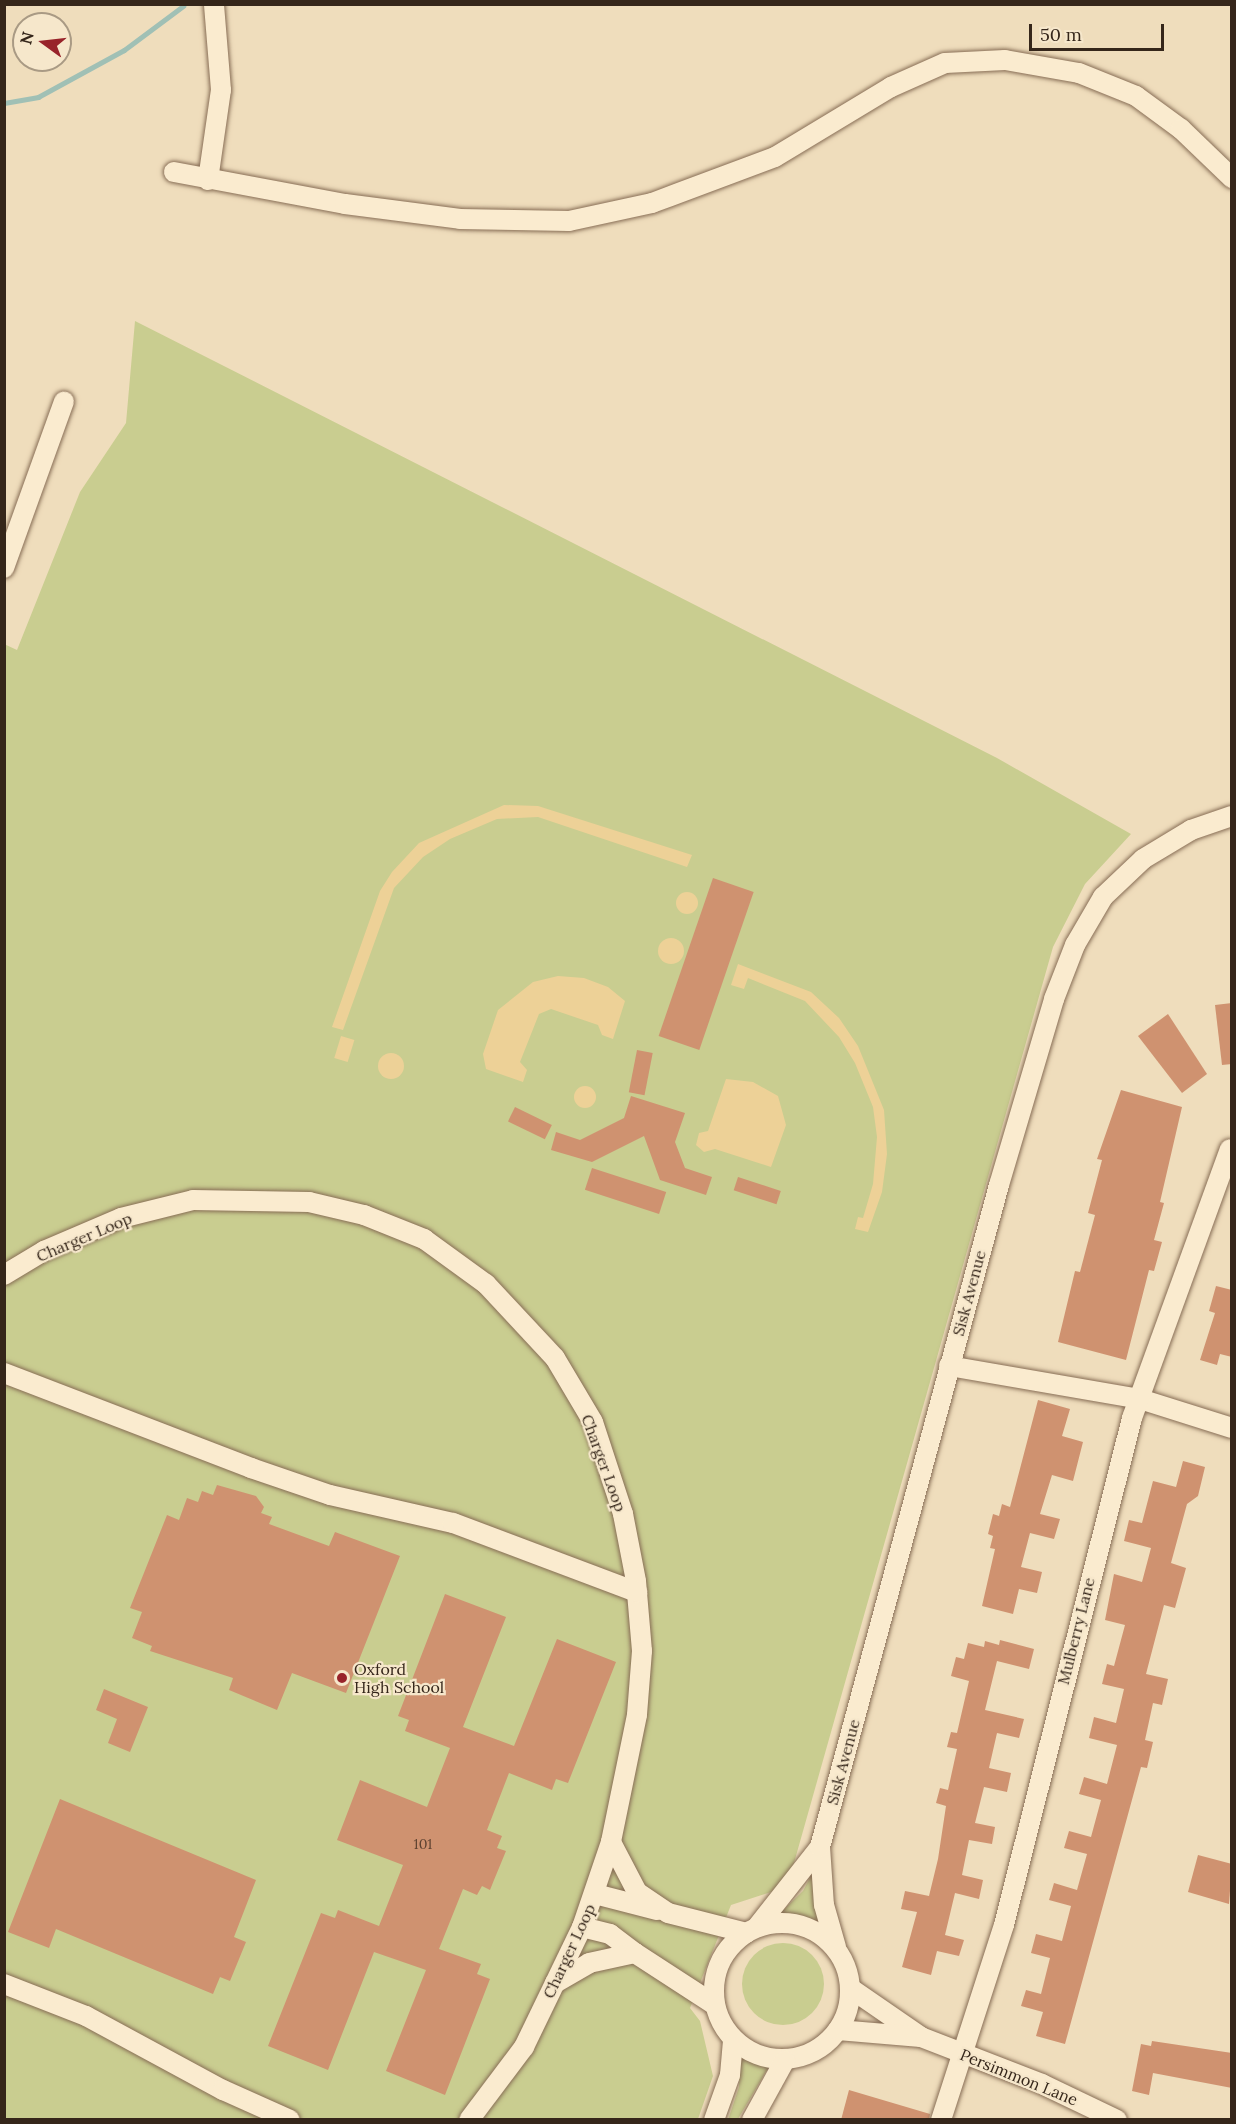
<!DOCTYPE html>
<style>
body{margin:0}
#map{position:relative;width:1236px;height:2124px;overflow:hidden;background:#efddbc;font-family:Lora,serif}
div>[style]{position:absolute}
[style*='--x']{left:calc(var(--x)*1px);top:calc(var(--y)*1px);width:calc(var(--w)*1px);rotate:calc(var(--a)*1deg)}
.green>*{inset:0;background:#c9cd90}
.round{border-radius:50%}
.sand>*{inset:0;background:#edd197;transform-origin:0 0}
.stream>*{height:5px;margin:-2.5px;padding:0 2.5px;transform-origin:2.5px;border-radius:2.5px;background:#a0c0b5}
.building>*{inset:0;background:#cf9270;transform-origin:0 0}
.roads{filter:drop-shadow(0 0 2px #876d55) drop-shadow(0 0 2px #876d55)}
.minor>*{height:20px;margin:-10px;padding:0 10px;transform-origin:10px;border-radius:10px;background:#faebcf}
.minor>.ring{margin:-10px;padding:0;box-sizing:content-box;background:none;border:20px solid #faebcf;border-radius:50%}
.dots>*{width:16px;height:16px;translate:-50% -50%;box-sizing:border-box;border:3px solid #f6e7cb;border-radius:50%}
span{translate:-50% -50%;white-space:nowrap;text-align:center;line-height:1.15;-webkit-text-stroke:4.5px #f6e7cb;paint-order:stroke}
.number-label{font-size:14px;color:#5c4130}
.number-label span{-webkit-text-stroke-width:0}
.street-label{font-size:16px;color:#35261a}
.poi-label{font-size:16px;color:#35261a}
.left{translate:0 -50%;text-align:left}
.frame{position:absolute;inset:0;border:6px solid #35261a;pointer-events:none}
.north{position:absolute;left:12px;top:12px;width:60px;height:60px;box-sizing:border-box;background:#f6e7cb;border:2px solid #a99a84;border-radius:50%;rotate:285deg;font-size:16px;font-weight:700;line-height:24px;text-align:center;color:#35261a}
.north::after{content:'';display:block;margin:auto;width:21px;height:27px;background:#98232a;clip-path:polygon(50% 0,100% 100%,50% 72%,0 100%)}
.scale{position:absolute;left:1029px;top:24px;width:135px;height:27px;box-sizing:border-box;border:3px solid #35261a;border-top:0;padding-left:8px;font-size:18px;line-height:21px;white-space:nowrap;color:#35261a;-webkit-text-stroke:4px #f6e7cb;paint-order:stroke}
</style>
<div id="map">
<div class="green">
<i style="clip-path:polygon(135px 321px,997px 758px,1131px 834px,1085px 884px,1053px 947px,792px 1870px,777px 1890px,731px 1905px,690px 2008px,700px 2021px,713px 2076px,698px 2119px,5px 2119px,4px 644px,17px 650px,80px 492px,126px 423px)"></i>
<i style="clip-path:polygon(812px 1874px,829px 1937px,807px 1924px,777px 1916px,803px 1891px)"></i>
<i class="round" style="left:742px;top:1943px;width:82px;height:82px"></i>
<i style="clip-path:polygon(740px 2051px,771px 2063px,738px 2119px,728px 2120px,739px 2087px)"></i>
</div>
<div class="sand">
<i style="clip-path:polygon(504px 805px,538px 806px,692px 855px,687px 867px,538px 817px,497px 819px,450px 839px,423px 857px,394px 888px,343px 1030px,332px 1027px,380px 891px,392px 872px,419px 843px)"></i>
<i class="round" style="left:676px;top:892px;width:22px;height:22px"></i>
<i class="round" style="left:658px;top:938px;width:26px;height:26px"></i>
<i style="clip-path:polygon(738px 964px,811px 992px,839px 1018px,858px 1046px,884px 1110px,887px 1154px,882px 1192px,868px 1232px,855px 1229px,858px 1217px,863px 1218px,873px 1184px,877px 1137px,873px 1107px,855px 1063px,839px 1037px,805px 1001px,748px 978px,744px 989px,731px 985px)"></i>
<i style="clip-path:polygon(558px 976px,584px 978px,608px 987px,625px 1001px,613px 1039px,602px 1035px,598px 1025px,551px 1009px,539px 1014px,520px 1062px,527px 1070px,523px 1082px,486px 1069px,483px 1054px,498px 1010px,533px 982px)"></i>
<i style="left:341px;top:1036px;width:14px;height:23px;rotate:17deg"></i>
<i class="round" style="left:378px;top:1053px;width:26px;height:26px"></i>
<i style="clip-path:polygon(726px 1079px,753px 1082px,778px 1096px,786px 1125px,771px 1167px,715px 1149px,704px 1152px,696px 1145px,699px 1133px,708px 1131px)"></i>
<i class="round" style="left:574px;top:1086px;width:22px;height:22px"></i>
</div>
<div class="stream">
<i style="--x:4;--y:103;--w:35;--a:-10"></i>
<i style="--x:38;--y:97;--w:98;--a:-28.7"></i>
<i style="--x:124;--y:50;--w:74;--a:-36.7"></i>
</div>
<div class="building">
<i style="left:713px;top:878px;width:43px;height:167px;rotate:19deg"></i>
<i style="clip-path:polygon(1232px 1003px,1232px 1064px,1222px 1065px,1215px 1005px)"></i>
<i style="clip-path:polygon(1168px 1014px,1207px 1074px,1182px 1093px,1138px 1036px)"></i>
<i style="left:637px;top:1050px;width:16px;height:43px;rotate:11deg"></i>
<i style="clip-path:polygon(1121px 1090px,1182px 1107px,1160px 1202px,1164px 1203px,1154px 1240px,1162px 1242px,1154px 1271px,1149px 1270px,1126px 1360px,1058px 1342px,1075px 1271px,1080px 1272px,1095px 1215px,1088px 1213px,1102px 1160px,1097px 1159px)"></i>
<i style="clip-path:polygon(631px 1096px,685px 1113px,675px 1142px,685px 1168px,712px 1177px,706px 1195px,660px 1180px,644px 1136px,592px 1162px,551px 1150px,556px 1132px,580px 1140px,624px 1118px)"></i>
<i style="left:515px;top:1107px;width:41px;height:16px;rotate:26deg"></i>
<i style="left:592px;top:1168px;width:78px;height:23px;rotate:18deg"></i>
<i style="left:738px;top:1177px;width:45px;height:14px;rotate:18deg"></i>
<i style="clip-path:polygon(1216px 1286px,1232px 1290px,1232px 1357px,1220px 1354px,1217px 1365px,1200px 1360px,1215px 1313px,1209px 1311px)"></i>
<i style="clip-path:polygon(1038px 1400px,1070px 1409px,1062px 1436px,1083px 1442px,1073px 1481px,1052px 1475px,1040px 1514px,1060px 1519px,1054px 1539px,1030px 1533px,1021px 1567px,1042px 1572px,1037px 1593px,1019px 1589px,1013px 1614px,982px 1606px,995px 1549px,990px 1548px,993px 1536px,988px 1534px,993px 1514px,999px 1516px,1002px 1504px,1010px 1507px)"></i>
<i style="clip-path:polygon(1183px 1461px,1205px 1467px,1198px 1496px,1187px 1504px,1171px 1563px,1186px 1568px,1175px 1608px,1164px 1605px,1146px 1674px,1168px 1679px,1162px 1705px,1153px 1703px,1145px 1740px,1153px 1742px,1147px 1768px,1141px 1767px,1065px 2044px,1036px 2036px,1043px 2012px,1021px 2006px,1026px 1990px,1041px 1994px,1050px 1958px,1031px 1953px,1036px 1934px,1062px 1941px,1071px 1906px,1049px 1900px,1054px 1883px,1077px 1890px,1087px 1854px,1064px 1848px,1069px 1831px,1091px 1837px,1101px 1800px,1079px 1794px,1084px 1777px,1107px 1784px,1117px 1745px,1089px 1738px,1094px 1717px,1116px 1723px,1124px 1689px,1102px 1684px,1107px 1664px,1114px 1666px,1125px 1625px,1105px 1620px,1114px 1574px,1142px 1582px,1151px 1548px,1124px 1541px,1129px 1520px,1142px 1523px,1153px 1481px,1176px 1487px)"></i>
<i style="clip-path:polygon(217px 1485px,256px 1496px,264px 1507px,261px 1513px,272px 1517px,269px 1524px,329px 1546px,335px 1532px,400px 1556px,346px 1693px,292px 1673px,277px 1710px,229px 1690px,233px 1678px,150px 1651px,152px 1646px,132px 1638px,142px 1612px,130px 1608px,167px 1515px,179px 1520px,187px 1498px,198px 1502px,202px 1491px,213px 1495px)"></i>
<i style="clip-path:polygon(445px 1594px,506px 1617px,463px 1727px,514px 1746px,557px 1639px,616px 1662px,568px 1783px,556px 1779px,552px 1790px,509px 1773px,487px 1830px,502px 1836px,497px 1848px,506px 1851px,494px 1880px,490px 1890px,482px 1886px,477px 1895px,463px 1889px,439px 1949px,481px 1964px,477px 1974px,490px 1979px,445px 2095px,386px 2071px,426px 1970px,374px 1952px,328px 2070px,268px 2046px,321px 1913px,335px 1918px,338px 1910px,379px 1926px,403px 1865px,337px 1840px,360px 1780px,427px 1807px,450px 1748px,405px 1731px,409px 1720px,398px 1716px)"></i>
<i style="clip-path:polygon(1000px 1640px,1034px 1649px,1029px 1669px,997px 1661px,985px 1710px,1024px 1719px,1019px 1738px,997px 1733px,989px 1768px,1011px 1773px,1007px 1792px,984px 1787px,975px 1823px,995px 1827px,992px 1844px,969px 1840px,962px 1875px,983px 1880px,979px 1899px,955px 1893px,945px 1935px,964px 1940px,959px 1956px,937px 1951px,931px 1975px,902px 1967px,917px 1912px,901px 1909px,905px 1891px,929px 1896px,938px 1859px,946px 1806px,936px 1803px,940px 1788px,948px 1790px,957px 1749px,947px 1747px,951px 1732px,957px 1733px,969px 1681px,951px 1676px,956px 1657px,964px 1659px,968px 1643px,984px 1647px,985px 1641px,999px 1645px)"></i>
<i style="clip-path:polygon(104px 1689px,148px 1707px,130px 1752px,108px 1743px,117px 1719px,96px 1710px)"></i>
<i style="clip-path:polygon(60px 1799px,256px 1880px,234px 1937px,246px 1942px,230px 1981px,220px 1977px,213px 1994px,56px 1929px,49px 1948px,8px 1932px)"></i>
<i style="clip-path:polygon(1198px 1855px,1232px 1864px,1229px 1904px,1188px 1892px)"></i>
<i style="clip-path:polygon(1152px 2041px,1232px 2053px,1232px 2088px,1153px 2073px,1149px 2095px,1132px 2091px,1141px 2044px,1151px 2046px)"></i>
<i style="clip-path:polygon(849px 2090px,930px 2114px,929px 2120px,841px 2120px)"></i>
</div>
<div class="roads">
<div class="minor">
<i style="--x:174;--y:172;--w:174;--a:10.6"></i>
<i style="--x:345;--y:204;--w:116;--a:7.4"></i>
<i style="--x:460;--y:219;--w:109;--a:1.1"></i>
<i style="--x:569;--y:221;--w:85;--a:-12.2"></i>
<i style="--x:652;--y:203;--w:131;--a:-20.5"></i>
<i style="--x:775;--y:157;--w:135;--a:-31.1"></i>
<i style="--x:891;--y:87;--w:59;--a:-24"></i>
<i style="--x:945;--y:63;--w:60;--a:-2.9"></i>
<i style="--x:1005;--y:60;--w:75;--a:10"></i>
<i style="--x:1079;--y:73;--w:61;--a:22"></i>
<i style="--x:1136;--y:96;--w:56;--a:36.3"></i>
<i style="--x:1181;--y:129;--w:71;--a:43.9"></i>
<i style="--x:208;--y:180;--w:91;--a:-81.8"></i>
<i style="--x:221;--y:90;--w:86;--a:-94.7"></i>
<i style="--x:4;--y:568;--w:177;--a:-70.2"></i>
<i style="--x:4;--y:1275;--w:47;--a:-31"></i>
<i style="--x:44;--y:1251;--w:84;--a:-23.2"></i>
<i style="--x:121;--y:1218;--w:74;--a:-14"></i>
<i style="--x:193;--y:1200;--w:116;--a:1"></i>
<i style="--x:309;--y:1202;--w:57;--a:13.3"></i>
<i style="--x:364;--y:1215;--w:65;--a:21.8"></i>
<i style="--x:424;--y:1239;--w:77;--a:36"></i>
<i style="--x:486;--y:1284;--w:101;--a:47"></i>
<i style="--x:555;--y:1358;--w:74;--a:59.3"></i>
<i style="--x:593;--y:1422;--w:97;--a:71.9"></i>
<i style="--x:623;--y:1514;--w:68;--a:79"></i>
<i style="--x:636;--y:1581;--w:70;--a:85.1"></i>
<i style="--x:642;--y:1651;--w:64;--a:94.5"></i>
<i style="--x:637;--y:1715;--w:130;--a:101.6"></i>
<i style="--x:611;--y:1842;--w:90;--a:108.8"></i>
<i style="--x:582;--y:1927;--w:133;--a:115.8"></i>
<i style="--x:524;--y:2047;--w:91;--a:127"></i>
<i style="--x:949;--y:1366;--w:194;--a:9.8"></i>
<i style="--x:1140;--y:1399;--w:96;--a:17.5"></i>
<i style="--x:4;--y:1373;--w:265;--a:21"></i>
<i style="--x:251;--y:1468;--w:83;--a:18.9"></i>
<i style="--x:330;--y:1495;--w:126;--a:12.8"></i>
<i style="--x:453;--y:1523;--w:197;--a:20.6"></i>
<i style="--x:611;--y:1842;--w:56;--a:62.5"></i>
<i style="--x:637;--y:1892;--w:37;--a:34"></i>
<i style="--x:668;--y:1913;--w:81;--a:14.2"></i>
<i style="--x:820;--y:1847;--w:58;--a:86.1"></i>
<i style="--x:824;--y:1905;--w:44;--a:74.1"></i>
<i style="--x:595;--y:1894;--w:64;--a:14.5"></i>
<i class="ring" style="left:714px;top:1923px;width:116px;height:116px"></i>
<i style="--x:582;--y:1927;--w:29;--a:14"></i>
<i style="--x:610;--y:1934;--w:31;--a:37"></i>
<i style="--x:757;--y:1927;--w:102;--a:-51.8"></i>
<i style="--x:820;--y:1847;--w:686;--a:-74.87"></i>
<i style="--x:999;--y:1185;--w:194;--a:-73.5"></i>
<i style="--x:1054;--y:999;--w:58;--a:-68.7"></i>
<i style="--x:1075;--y:945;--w:56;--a:-59.7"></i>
<i style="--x:1103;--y:897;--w:55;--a:-43.5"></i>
<i style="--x:1143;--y:859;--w:56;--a:-31.1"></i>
<i style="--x:1191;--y:830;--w:43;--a:-18.9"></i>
<i style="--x:555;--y:1983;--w:39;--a:-30"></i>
<i style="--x:589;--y:1963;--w:47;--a:-12.3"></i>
<i style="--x:635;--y:1953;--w:95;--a:33"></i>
<i style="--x:4;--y:1984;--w:88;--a:21.3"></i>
<i style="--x:86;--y:2016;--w:156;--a:28.4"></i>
<i style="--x:223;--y:2090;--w:73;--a:24.1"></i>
<i style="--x:850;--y:1988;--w:86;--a:34.6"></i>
<i style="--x:838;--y:2030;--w:83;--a:4.8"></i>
<i style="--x:921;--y:2037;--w:130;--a:21.2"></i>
<i style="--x:1042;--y:2084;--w:83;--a:25.6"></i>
<i style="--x:714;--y:2120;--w:48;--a:-70.4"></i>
<i style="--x:730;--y:2075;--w:35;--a:-85"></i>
<i style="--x:752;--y:2120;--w:68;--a:-61.2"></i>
<i style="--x:941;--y:2120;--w:205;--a:-72.1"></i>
<i style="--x:1004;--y:1925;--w:523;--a:-75.83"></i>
<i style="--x:1132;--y:1418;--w:286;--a:-70"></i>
</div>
</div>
<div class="dots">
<i style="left:342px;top:1678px;background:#98232a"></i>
</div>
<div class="number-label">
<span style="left:423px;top:1844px">101</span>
</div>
<div class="street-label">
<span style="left:84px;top:1237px;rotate:-23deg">Charger Loop</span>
<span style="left:969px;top:1293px;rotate:-75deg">Sisk Avenue</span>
<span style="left:604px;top:1463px;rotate:70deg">Charger Loop</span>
<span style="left:1076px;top:1631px;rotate:-76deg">Mulberry Lane</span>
<span style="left:843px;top:1762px;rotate:-75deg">Sisk Avenue</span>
<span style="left:569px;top:1951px;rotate:-65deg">Charger Loop</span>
<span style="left:1019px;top:2077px;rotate:22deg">Persimmon Lane</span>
</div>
<div class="poi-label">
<span class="left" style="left:354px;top:1678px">Oxford<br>High School</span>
</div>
<div class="frame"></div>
<div class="north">N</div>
<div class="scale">50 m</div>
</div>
